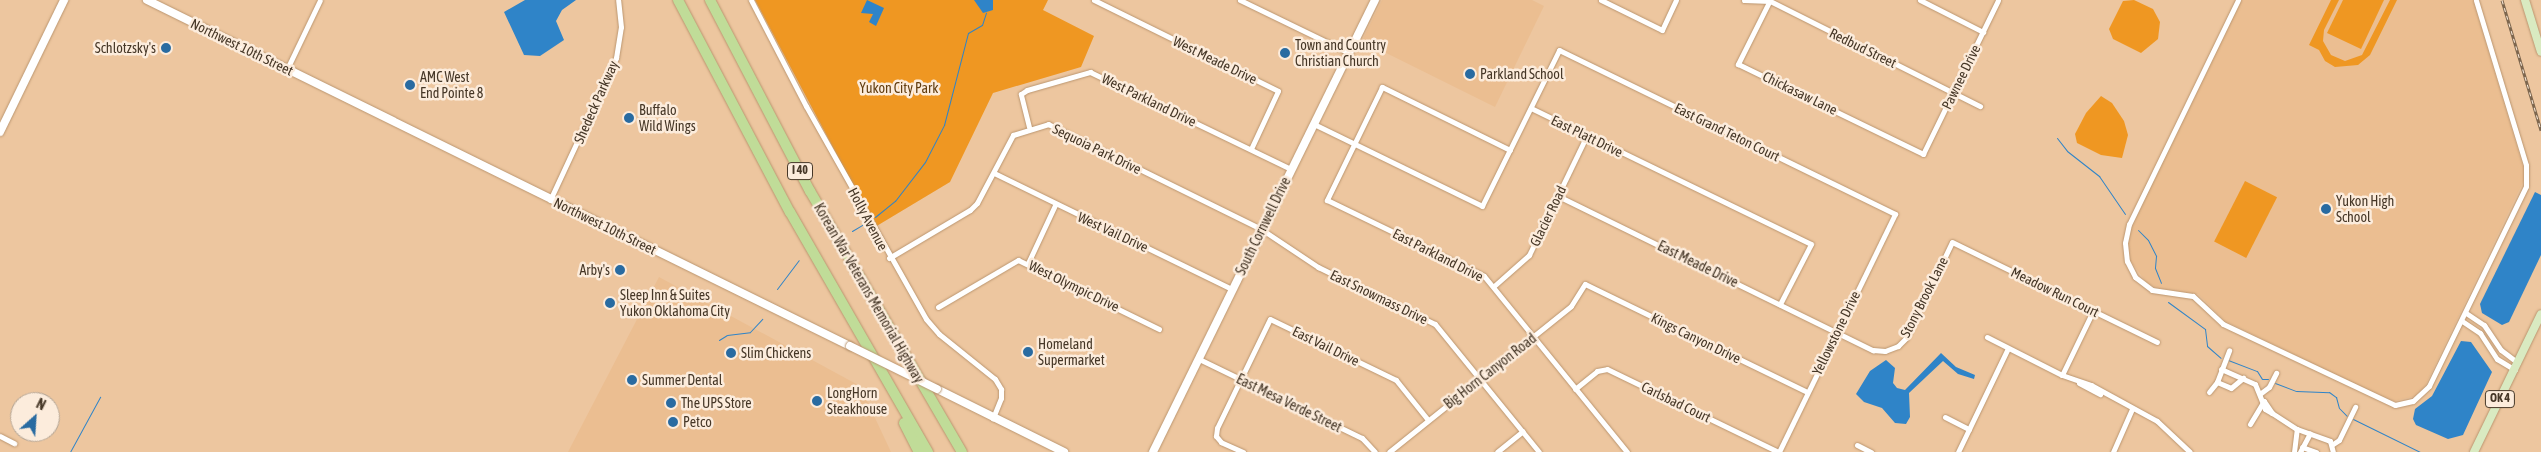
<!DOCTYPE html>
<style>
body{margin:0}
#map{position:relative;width:2541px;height:452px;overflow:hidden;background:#edc69f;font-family:"Asap Condensed",sans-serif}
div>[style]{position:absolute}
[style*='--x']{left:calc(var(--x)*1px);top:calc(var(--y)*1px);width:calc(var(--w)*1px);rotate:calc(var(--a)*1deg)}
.built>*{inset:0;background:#ebbe91}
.green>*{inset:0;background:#ef9722;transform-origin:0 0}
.water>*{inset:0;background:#2f84c8}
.stream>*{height:1px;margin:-0.5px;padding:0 0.5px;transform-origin:0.5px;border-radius:0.5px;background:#2f84c8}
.roads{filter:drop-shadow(0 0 1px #bb9670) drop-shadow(0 0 1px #bb9670)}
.street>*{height:5px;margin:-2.5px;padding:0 2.5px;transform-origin:2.5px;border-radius:2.5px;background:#fff}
.secondary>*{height:8px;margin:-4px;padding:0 4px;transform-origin:4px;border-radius:4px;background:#fff}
.primary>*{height:8px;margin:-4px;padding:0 4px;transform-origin:4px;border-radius:4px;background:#d9eac1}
.highway>*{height:10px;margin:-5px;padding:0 5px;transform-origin:5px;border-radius:5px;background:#c0dc98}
.rail>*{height:3px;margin-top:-1.5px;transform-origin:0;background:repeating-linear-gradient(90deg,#fcecdc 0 4px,#7d664e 0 8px);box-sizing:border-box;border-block:1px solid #7d664e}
.bridges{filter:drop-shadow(0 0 1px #bb9670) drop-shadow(0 0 1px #bb9670)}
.secondary-bridge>*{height:8px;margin:-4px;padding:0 4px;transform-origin:4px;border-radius:4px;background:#fff}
.dots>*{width:14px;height:14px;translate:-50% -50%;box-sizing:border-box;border:2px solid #fcecdc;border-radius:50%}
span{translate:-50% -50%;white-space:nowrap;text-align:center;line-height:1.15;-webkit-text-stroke:5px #fcecdc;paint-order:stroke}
.shield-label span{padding:1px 4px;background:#fcecdc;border:1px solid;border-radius:4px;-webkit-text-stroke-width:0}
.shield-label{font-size:12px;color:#463727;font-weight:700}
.poi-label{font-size:14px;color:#463727}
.left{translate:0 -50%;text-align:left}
.right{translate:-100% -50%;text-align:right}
.street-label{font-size:14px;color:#463727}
.park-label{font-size:14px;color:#623d10}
.north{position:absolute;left:10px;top:392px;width:50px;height:50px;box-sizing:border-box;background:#fcecdc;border:1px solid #b3a494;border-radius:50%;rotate:26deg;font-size:14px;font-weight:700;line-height:20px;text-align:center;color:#463727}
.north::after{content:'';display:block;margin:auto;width:18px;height:22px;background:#296ba1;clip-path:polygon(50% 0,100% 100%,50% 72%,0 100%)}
</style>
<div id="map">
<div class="built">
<i style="clip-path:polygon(1382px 0,1532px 0,1544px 6px,1495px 107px,1362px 41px)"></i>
<i style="clip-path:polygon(2242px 0,2473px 0,2524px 170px,2524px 180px,2425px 386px,2416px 396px,2394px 401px,2380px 396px,2225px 321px,2198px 294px,2156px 288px,2146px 282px,2130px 260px,2128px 246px,2132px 227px)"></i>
<i style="clip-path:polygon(659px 277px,860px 386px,891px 452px,568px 452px)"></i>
</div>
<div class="green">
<i style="clip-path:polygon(755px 0,1048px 0,1043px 10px,1094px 36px,1081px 67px,993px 93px,950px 182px,875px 227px)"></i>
<i style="clip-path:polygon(2134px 0,2153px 9px,2160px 22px,2158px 39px,2141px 53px,2113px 39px,2109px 29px,2123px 1px)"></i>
<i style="clip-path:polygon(2331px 0,2339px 0,2324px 30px,2323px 41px,2331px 55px,2345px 61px,2362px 55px,2390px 0,2397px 0,2370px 55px,2358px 65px,2335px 67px,2325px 61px,2319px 50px,2309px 45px)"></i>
<i style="clip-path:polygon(2343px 0,2384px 0,2361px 49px,2327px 33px)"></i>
<i style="clip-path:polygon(2101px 96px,2112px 103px,2124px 121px,2128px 135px,2122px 158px,2101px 155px,2077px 143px,2075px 134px,2086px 113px)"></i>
<i style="left:2245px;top:181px;width:36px;height:68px;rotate:27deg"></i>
</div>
<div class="water">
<i style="clip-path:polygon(525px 0,576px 0,562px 10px,556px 21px,564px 40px,540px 56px,524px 55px,504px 12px)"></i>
<i style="clip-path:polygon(867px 0,884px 8px,876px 26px,869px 22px,873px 14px,861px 13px)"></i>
<i style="clip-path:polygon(974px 0,993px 0,993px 10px,983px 13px)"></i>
<i style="clip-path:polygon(2535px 192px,2541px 195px,2541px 255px,2509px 322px,2502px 325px,2482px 313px,2480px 304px)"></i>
<i style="clip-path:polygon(2461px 341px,2471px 342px,2492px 372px,2463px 435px,2448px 439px,2416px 425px,2413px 419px,2415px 409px,2432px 396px)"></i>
<i style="clip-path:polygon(1941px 353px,1956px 367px,1975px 375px,1974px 379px,1958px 374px,1943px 361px,1909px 393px,1910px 417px,1906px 424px,1895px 423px,1882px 408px,1864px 402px,1856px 394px,1870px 371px,1886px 360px,1895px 368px,1893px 383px,1897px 388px,1905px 390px)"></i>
</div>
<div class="stream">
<i style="--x:2057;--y:138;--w:16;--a:52"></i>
<i style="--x:2067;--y:151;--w:41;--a:38"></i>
<i style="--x:2099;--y:176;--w:46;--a:55.6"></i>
<i style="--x:875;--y:217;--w:26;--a:-39"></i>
<i style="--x:895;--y:201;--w:49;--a:-52.4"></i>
<i style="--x:925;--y:162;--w:42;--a:-62.8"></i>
<i style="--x:944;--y:125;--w:95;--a:-75.4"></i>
<i style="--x:968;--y:33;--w:16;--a:-30"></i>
<i style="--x:982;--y:25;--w:13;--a:-72"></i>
<i style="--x:2138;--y:230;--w:14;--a:45"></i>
<i style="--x:2148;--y:240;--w:18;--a:63"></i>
<i style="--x:2156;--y:256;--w:12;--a:95"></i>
<i style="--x:2155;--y:268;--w:16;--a:68"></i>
<i style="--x:852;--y:231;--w:12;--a:-31"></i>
<i style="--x:777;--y:289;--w:36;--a:-53"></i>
<i style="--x:2168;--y:302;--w:46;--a:36.1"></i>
<i style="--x:2205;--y:329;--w:17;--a:83"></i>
<i style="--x:2207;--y:346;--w:18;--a:41"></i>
<i style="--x:719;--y:340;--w:9;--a:-32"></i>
<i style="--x:727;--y:335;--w:23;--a:-7"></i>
<i style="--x:750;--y:332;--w:18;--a:-47"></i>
<i style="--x:2228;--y:360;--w:31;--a:21"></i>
<i style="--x:2257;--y:371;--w:9;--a:58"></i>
<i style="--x:2262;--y:379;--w:6;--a:0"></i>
<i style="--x:2275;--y:383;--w:22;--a:21"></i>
<i style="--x:2296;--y:391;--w:33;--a:2"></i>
<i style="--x:2329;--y:392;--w:9;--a:36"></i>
<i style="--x:2336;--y:397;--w:11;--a:75"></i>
<i style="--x:2339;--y:408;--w:11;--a:45"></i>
<i style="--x:2353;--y:419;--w:75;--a:26.2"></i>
<i style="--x:70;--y:452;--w:63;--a:-61.4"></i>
</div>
<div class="roads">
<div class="street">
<i style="--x:751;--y:0;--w:119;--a:62.6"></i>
<i style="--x:806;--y:106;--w:244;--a:60.6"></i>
<i style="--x:926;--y:319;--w:20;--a:49"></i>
<i style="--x:939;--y:334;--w:72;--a:38.8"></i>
<i style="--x:995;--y:379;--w:12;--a:59"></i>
<i style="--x:1001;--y:389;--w:9;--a:90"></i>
<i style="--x:1001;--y:398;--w:22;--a:112"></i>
<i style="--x:1094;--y:0;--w:205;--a:26.3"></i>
<i style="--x:1278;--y:91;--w:64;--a:115"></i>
<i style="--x:1240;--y:0;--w:121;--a:25.9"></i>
<i style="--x:1601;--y:0;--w:68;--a:26.2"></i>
<i style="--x:1662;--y:30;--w:33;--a:-65"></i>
<i style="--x:1744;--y:0;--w:26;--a:2"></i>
<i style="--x:1770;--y:1;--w:235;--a:26.6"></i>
<i style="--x:1770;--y:0;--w:72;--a:116.6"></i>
<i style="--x:1738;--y:64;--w:206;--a:25.9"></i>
<i style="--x:1923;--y:154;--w:171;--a:-64"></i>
<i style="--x:1920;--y:0;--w:71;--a:26.9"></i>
<i style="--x:2238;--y:0;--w:249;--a:115.9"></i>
<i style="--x:2129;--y:224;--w:19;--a:102"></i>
<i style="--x:2125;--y:243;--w:18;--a:84"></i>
<i style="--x:2127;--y:261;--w:18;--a:63"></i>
<i style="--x:2135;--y:277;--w:21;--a:37"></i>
<i style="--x:2152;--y:290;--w:41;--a:8.3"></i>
<i style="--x:2193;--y:296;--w:41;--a:43"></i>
<i style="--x:2223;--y:324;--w:190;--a:25.2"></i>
<i style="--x:2395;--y:405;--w:18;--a:-13"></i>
<i style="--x:2413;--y:401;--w:22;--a:-43"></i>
<i style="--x:2429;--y:386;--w:222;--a:-64.1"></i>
<i style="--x:2526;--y:186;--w:21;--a:-90"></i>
<i style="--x:2526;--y:165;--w:172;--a:-106.9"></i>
<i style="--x:287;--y:69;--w:76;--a:-64.4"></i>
<i style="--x:1531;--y:108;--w:311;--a:25.9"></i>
<i style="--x:1811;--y:244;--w:68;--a:117.3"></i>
<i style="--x:1314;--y:124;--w:187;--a:26"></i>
<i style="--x:1482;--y:206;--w:174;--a:-63.7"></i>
<i style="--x:1559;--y:50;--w:374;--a:26"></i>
<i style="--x:1895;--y:214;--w:265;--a:116"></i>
<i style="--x:1029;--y:127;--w:34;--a:-104"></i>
<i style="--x:1021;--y:94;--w:7;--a:-34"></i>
<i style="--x:1027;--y:90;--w:66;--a:-15.9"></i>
<i style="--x:1090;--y:72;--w:223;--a:25.8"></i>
<i style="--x:1510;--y:150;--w:143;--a:-153.8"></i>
<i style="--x:1382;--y:87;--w:126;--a:116"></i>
<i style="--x:1327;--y:200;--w:174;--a:25.8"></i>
<i style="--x:1484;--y:276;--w:227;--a:50.9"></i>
<i style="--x:994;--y:173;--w:265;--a:26"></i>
<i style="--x:1558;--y:196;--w:351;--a:26.1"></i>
<i style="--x:1873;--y:350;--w:12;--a:5"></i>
<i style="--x:1885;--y:351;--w:14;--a:-21"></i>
<i style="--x:1898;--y:346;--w:11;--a:-45"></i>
<i style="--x:1906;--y:338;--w:106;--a:-64.4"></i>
<i style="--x:1952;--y:242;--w:228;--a:26"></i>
<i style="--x:550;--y:200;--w:157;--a:-65.1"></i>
<i style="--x:616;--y:58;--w:31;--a:-81"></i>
<i style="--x:621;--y:27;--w:27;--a:-96"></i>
<i style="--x:889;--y:258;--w:94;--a:-30.7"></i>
<i style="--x:970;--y:210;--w:10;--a:-45"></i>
<i style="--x:977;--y:203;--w:77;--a:-62.1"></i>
<i style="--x:1013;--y:135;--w:37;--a:-17"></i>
<i style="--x:1048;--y:124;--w:237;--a:26.2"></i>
<i style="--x:1261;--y:229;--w:69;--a:33.7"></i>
<i style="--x:1318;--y:267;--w:130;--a:26"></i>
<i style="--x:1435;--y:324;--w:165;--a:50.9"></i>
<i style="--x:1028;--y:263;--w:64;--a:-65"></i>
<i style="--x:1494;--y:286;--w:47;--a:-41.5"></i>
<i style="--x:1529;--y:255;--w:133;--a:-64.2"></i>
<i style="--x:938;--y:307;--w:93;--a:-30.4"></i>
<i style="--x:1018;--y:260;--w:157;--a:26.1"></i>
<i style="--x:2466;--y:313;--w:22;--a:34"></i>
<i style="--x:2484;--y:325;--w:30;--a:56"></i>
<i style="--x:2501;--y:350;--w:21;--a:37"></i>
<i style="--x:2462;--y:321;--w:22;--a:34"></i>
<i style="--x:2480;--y:333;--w:31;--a:57"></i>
<i style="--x:2497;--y:359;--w:21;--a:31"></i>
<i style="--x:1987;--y:337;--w:84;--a:26.9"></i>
<i style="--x:2062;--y:375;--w:31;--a:19"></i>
<i style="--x:2091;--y:385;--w:75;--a:28.6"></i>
<i style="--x:2157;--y:421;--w:45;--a:43.2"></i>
<i style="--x:1199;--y:359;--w:181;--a:25.9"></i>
<i style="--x:1362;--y:438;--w:19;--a:47"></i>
<i style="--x:2221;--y:369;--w:37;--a:24"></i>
<i style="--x:2255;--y:384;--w:27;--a:68"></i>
<i style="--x:2265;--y:409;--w:8;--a:30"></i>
<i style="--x:2272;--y:413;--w:14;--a:-124"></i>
<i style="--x:2062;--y:375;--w:71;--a:-64.2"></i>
<i style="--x:2217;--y:382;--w:15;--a:23"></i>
<i style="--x:2231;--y:388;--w:16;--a:-40"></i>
<i style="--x:2079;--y:383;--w:24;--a:28"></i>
<i style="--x:1575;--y:389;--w:28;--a:-39"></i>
<i style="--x:1597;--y:371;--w:10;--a:-11"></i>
<i style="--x:1607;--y:369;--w:191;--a:25.8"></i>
<i style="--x:2209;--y:392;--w:13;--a:-51"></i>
<i style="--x:2217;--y:382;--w:34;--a:-69"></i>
<i style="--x:2261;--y:393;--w:10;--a:-37"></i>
<i style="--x:2269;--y:387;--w:16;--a:-63"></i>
<i style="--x:2272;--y:413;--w:30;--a:33"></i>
<i style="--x:2297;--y:429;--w:35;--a:20"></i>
<i style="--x:2330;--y:441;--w:11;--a:75"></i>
<i style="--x:1945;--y:417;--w:27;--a:27"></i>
<i style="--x:2250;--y:424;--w:27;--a:-59"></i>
<i style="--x:0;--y:436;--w:16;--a:27"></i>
<i style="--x:2333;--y:444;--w:7;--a:-34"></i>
<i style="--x:2339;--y:440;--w:37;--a:-64"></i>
<i style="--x:1857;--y:445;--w:16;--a:27"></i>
<i style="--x:2302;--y:447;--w:15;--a:20"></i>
<i style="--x:1243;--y:452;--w:24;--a:-156"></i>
<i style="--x:1221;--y:442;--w:8;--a:-130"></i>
<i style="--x:1216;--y:436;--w:8;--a:-83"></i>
<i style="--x:1217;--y:428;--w:121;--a:-64.1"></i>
<i style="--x:1270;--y:319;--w:140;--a:25.8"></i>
<i style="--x:1396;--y:380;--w:51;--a:51.3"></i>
<i style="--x:1389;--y:452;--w:233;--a:-38.7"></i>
<i style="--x:1571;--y:306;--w:26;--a:-58"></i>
<i style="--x:1585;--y:284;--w:247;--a:25.9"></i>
<i style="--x:1497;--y:452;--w:33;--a:-39"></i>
<i style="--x:1958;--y:452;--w:115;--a:-64.3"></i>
<i style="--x:2113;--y:452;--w:47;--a:-66.2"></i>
<i style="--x:2294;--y:452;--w:23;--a:-83"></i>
<i style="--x:2300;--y:452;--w:21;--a:-62"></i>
</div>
<div class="secondary">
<i style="--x:147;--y:0;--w:784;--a:26.21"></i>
<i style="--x:0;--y:132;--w:147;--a:-64.1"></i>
<i style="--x:937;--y:389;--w:142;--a:26.4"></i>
<i style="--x:1153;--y:452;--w:504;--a:-63.84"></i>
</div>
<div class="primary">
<i style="--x:2525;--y:0;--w:54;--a:72.9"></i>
<i style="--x:2474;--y:452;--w:153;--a:-64.1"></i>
</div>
<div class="highway">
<i style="--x:678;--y:0;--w:240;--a:62.2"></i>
<i style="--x:790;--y:212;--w:277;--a:60.1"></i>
<i style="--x:710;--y:0;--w:216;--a:62.4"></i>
<i style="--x:810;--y:191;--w:302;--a:59.8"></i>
<i style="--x:904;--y:423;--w:33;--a:63"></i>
</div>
</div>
<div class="rail">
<i style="--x:2502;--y:0;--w:136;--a:73.3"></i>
</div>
<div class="bridges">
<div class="secondary-bridge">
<i style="--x:850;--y:346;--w:97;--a:26.3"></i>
</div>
</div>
<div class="dots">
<i style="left:166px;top:48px;background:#296ba1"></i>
<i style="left:1285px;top:53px;background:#296ba1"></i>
<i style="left:1470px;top:74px;background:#296ba1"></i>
<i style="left:410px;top:85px;background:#296ba1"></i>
<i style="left:629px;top:118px;background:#296ba1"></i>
<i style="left:2326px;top:209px;background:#296ba1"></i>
<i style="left:620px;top:270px;background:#296ba1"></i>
<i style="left:610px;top:303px;background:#296ba1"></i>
<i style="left:1028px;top:352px;background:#296ba1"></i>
<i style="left:731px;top:353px;background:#296ba1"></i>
<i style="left:632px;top:380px;background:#296ba1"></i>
<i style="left:817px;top:401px;background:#296ba1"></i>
<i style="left:671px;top:403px;background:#296ba1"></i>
<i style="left:673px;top:422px;background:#296ba1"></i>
</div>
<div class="shield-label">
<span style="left:800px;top:171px">I 40</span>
<span style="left:2500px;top:399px">OK 4</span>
</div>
<div class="poi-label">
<span class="left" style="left:1295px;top:53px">Town and Country<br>Christian Church</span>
<span class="right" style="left:156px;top:48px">Schlotzsky's</span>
<span class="left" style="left:1480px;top:74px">Parkland School</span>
<span class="left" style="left:420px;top:85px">AMC West<br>End Pointe 8</span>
<span class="left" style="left:639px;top:118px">Buffalo<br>Wild Wings</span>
<span class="left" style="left:2336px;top:209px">Yukon High<br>School</span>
<span class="right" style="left:610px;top:270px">Arby's</span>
<span class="left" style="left:620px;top:303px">Sleep Inn &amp; Suites<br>Yukon Oklahoma City</span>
<span class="left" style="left:1038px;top:352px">Homeland<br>Supermarket</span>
<span class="left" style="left:741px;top:353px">Slim Chickens</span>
<span class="left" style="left:642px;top:380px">Summer Dental</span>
<span class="left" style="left:827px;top:401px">LongHorn<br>Steakhouse</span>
<span class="left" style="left:681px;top:403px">The UPS Store</span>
<span class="left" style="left:683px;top:422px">Petco</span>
</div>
<div class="street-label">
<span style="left:242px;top:47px;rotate:26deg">Northwest 10th Street</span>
<span style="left:1863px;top:48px;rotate:26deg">Redbud Street</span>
<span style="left:1215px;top:60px;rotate:26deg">West Meade Drive</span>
<span style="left:1961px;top:77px;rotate:-64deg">Pawnee Drive</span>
<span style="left:1800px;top:93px;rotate:26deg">Chickasaw Lane</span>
<span style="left:1149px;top:100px;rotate:26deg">West Parkland Drive</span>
<span style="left:596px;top:102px;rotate:-66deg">Shedeck Parkway</span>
<span style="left:1727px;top:132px;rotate:26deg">East Grand Teton Court</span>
<span style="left:1587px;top:136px;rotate:26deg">East Platt Drive</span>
<span style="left:1097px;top:149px;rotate:26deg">Sequoia Park Drive</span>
<span style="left:1548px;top:216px;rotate:-64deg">Glacier Road</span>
<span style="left:868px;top:219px;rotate:62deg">Holly Avenue</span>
<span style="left:605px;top:226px;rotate:26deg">Northwest 10th Street</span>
<span style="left:1263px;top:226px;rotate:-64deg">South Cornwell Drive</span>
<span style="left:1113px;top:232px;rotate:25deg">West Vail Drive</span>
<span style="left:1438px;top:255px;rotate:27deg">East Parkland Drive</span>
<span style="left:1698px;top:264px;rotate:26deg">East Meade Drive</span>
<span style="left:1074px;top:286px;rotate:26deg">West Olympic Drive</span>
<span style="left:2055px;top:292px;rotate:26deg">Meadow Run Court</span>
<span style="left:869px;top:293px;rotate:60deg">Korean War Veterans Memorial Highway</span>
<span style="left:1379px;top:297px;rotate:26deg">East Snowmass Drive</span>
<span style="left:1924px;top:297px;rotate:-63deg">Stony Brook Lane</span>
<span style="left:1836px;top:333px;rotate:-64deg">Yellowstone Drive</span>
<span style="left:1696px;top:338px;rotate:26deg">Kings Canyon Drive</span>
<span style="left:1326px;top:346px;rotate:26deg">East Vail Drive</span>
<span style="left:1490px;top:371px;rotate:-38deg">Big Horn Canyon Road</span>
<span style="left:1676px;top:402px;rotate:26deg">Carlsbad Court</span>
<span style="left:1289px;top:403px;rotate:26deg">East Mesa Verde Street</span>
</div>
<div class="park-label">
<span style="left:899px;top:88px">Yukon City Park</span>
</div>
<div class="north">N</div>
</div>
